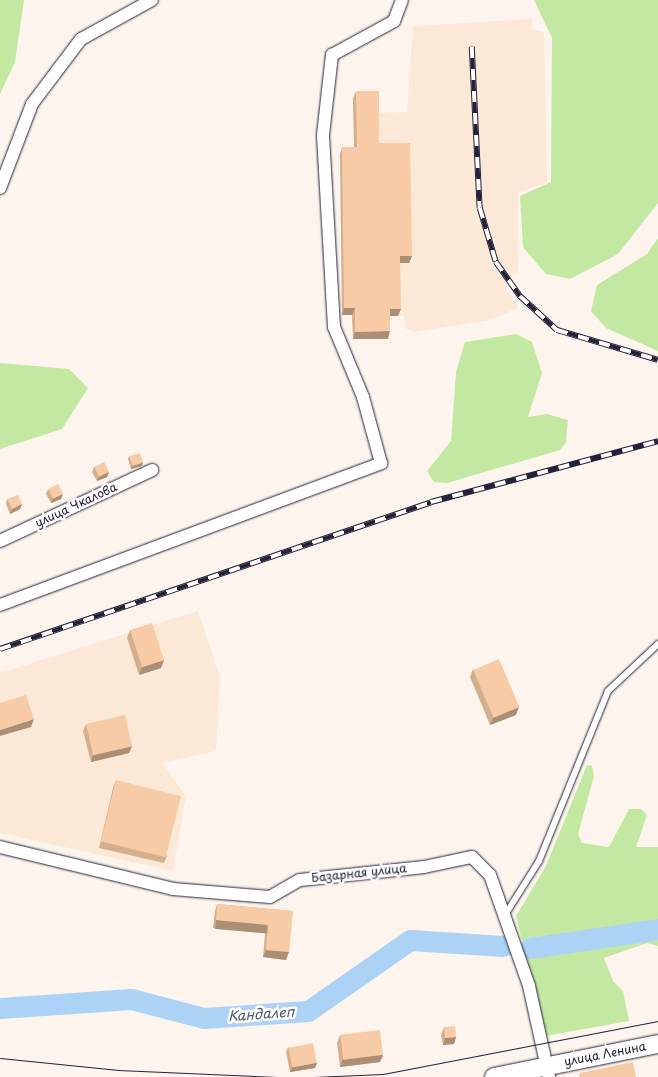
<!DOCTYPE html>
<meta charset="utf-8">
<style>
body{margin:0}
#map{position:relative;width:658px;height:1077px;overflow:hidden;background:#fdf5ed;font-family:"Playpen Sans",sans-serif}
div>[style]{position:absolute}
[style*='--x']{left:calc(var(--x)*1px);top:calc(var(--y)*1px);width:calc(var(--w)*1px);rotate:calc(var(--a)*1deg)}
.built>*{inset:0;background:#fbe8d7}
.green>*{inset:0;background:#c3e8a2}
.river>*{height:21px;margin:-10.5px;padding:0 10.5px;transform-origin:10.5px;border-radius:10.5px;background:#acd3f6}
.roads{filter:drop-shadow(0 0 1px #22223b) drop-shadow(0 0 1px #22223b)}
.lane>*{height:6px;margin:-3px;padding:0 3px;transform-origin:3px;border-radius:3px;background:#fff}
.street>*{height:12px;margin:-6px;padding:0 6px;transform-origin:6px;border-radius:6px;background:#fff}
.secondary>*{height:18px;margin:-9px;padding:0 9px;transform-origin:9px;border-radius:9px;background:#fff}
.tram>*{height:1px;margin:-0.5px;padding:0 0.5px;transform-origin:0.5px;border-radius:0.5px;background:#22223b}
.rail>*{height:5.5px;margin-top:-2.75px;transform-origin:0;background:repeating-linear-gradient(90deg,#fff 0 11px,#22223b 0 22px);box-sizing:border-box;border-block:1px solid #22223b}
.wall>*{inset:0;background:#d4af8e}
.shaded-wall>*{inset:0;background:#ac8e74;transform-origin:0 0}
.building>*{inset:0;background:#f6cba5;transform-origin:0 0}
span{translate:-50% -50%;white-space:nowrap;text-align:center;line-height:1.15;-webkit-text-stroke:5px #fff;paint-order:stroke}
.street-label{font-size:12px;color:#22223b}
.water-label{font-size:14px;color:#4b5773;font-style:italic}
</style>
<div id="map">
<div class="built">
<i style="clip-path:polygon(532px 19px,533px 30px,544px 32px,547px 183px,518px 192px,518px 270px,504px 284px,518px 308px,490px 320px,413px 332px,405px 328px,404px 316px,387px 316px,388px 339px,353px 339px,352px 315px,342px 315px,340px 154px,354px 154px,353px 99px,376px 99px,376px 113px,407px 112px,413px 26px)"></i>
<i style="clip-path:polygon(198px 611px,220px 676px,216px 751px,162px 763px,186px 796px,173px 871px,0 833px,0 673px)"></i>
</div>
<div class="green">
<i style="clip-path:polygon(0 0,24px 0,15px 62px,0 94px)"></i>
<i style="clip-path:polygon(534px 0,658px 0,658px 203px,618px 254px,570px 279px,546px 274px,523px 247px,520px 196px,551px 182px,552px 38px)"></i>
<i style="clip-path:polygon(658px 238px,658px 351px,606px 328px,591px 311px,597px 285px,647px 254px)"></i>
<i style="clip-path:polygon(516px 334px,532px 342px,542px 373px,528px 417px,547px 414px,568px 420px,566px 442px,560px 450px,447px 483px,434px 482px,427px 471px,451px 441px,456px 372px,465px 342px)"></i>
<i style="clip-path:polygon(0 363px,69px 369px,88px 388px,62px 429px,0 449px)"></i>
<i style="clip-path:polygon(587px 765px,592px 766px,594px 776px,578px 834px,582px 843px,609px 847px,629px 809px,641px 809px,647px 815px,636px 847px,658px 847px,658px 946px,647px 943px,604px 958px,613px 981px,623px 991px,629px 1021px,545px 1036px,516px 916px,546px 866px)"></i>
</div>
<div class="river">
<i style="--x:530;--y:948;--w:129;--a:-8.4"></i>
<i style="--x:0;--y:1008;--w:131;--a:-3.9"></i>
<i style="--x:131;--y:999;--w:75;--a:14.6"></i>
<i style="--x:204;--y:1018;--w:104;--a:-3.9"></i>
<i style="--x:308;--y:1011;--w:124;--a:-34.8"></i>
<i style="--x:410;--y:940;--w:93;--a:3.7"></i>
</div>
<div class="roads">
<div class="lane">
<i style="--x:505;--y:915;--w:64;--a:-57.8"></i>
<i style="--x:539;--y:861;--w:183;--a:-67.9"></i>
<i style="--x:608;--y:691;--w:69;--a:-43.2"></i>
</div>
<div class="street">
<i style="--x:0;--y:188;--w:90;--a:-69.1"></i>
<i style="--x:32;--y:104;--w:81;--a:-53"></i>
<i style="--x:81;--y:39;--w:81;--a:-28.8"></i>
<i style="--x:0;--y:541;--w:168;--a:-25"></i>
<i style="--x:0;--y:605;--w:407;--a:-20.4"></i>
<i style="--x:381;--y:463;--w:68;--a:-105.3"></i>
<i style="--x:363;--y:397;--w:76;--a:-112.5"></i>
<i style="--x:334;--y:327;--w:192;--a:-93.3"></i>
<i style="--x:323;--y:135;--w:81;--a:-83.6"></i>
<i style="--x:332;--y:55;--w:71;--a:-28.7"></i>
<i style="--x:394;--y:21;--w:22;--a:-69"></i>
<i style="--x:0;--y:847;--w:178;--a:13.6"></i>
<i style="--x:173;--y:889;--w:97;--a:4.7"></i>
<i style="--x:270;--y:897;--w:34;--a:-30"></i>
<i style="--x:300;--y:880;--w:125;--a:-6"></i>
<i style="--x:424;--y:867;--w:49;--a:-11.8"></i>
<i style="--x:472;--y:857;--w:25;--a:45"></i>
<i style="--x:490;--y:875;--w:118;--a:70.6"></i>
<i style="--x:529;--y:986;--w:93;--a:77.6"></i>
</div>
<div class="secondary">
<i style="--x:494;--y:1077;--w:167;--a:-11.4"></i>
</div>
</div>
<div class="tram">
<i style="--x:0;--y:1058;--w:119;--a:5.8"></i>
<i style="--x:118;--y:1070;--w:163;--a:2.5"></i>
<i style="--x:313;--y:1077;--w:70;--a:-2.5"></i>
<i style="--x:383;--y:1074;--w:280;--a:-10.9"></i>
</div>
<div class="rail">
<i style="--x:472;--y:47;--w:161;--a:87.2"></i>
<i style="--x:480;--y:208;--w:56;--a:73.5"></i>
<i style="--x:496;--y:262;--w:42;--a:54.8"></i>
<i style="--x:520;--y:296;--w:50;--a:42.6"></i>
<i style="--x:557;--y:330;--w:105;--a:16.5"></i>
<i style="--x:0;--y:649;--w:455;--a:-18.8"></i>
<i style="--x:431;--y:502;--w:235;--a:-15"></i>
</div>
<div class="wall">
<i style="clip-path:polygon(356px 91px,379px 143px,412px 256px,409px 263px,400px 263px,398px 316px,390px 316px,388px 339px,353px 339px,352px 315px,342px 315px,340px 154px,342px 147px,354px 147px,353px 99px)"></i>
<i style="clip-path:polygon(129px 456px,143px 463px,142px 466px,131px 469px,128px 459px)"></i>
<i style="clip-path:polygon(94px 467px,109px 472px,107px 477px,97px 481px,92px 472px)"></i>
<i style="clip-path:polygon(48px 489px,61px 499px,51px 503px,46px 494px)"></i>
<i style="clip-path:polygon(7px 499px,22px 504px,20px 509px,10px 514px,6px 504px)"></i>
<i style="clip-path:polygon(130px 630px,161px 668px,139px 675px,127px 638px)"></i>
<i style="clip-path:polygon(473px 669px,516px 715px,490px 725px,470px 677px)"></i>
<i style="clip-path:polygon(86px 724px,132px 746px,129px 753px,91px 762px,83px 731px)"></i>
<i style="clip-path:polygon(116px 780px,167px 856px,164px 863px,99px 848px,113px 788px)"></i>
<i style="clip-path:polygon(217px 904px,293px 911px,286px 960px,263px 957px,265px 933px,213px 928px,215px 911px)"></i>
<i style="clip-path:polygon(444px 1027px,456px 1037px,454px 1044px,443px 1045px,441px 1035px)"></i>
<i style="clip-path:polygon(340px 1035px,383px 1055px,380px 1062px,340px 1067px,337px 1043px)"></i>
<i style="clip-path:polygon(288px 1047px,317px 1063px,315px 1068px,290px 1072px,286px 1052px)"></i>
</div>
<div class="shaded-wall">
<i style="clip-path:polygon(400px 256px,412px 256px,409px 263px,398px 263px)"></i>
<i style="clip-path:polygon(344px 308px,355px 308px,352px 315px,342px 315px)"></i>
<i style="clip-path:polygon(390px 309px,401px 309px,398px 316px,387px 316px)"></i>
<i style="clip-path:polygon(390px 331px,388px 339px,353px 339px,355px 332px)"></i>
<i style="clip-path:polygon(143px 463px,142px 466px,131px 469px,132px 466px)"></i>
<i style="clip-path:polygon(109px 472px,107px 477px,97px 481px,99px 476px)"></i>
<i style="clip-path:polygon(63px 494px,61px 499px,51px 503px,53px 498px)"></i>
<i style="clip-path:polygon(22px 504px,20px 509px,10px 514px,12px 509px)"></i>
<i style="clip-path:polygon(164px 660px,161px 668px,139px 675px,142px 667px)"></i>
<i style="clip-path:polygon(519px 707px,516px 715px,490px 725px,493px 718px)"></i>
<i style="clip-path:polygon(34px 719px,31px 727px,0 736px,0 730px)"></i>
<i style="clip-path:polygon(132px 746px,129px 753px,91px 762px,93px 755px)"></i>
<i style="left:216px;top:920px;width:52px;height:9px;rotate:5deg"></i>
<i style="clip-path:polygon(266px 950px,289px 952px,286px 960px,263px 957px)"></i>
<i style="clip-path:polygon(456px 1037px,454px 1044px,443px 1045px,445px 1038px)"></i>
<i style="clip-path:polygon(383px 1055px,380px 1062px,340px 1067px,343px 1059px)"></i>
<i style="clip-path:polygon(317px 1063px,315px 1068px,290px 1072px,292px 1067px)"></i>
</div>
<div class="building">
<i style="clip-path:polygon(356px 91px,379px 91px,379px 143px,410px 143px,412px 256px,400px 256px,401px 309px,390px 309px,390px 331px,355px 332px,355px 308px,344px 308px,342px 147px,357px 147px)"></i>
<i style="left:140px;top:453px;width:10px;height:11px;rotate:73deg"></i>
<i style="left:104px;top:462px;width:11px;height:11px;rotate:63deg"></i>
<i style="left:58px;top:484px;width:11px;height:11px;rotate:63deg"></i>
<i style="clip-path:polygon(18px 495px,22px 504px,12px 509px,7px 499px)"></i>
<i style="left:152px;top:623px;width:39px;height:23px;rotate:72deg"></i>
<i style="left:499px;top:659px;width:52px;height:28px;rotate:67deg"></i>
<i style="clip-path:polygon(26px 695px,34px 719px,0 730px,0 703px)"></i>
<i style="left:125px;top:715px;width:32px;height:40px;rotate:77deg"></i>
<i style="left:116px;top:780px;width:67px;height:63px;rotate:14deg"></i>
<i style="clip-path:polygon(217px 904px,293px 911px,289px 952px,266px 950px,268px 925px,216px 920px)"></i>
<i style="left:455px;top:1026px;width:11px;height:11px;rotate:85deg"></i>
<i style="left:380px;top:1030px;width:25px;height:40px;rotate:83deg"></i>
<i style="left:313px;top:1043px;width:20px;height:25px;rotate:79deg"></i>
<i style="clip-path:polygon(633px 1062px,636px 1077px,580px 1077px,579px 1073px)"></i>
</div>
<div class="street-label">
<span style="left:76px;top:505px;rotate:-25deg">улица Чкалова</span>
<span style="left:359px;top:873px;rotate:-6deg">Базарная улица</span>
<span style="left:605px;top:1054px;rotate:-11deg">улица Ленина</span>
</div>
<div class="water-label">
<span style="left:261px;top:1014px;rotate:-4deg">Кандалеп</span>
</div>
</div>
